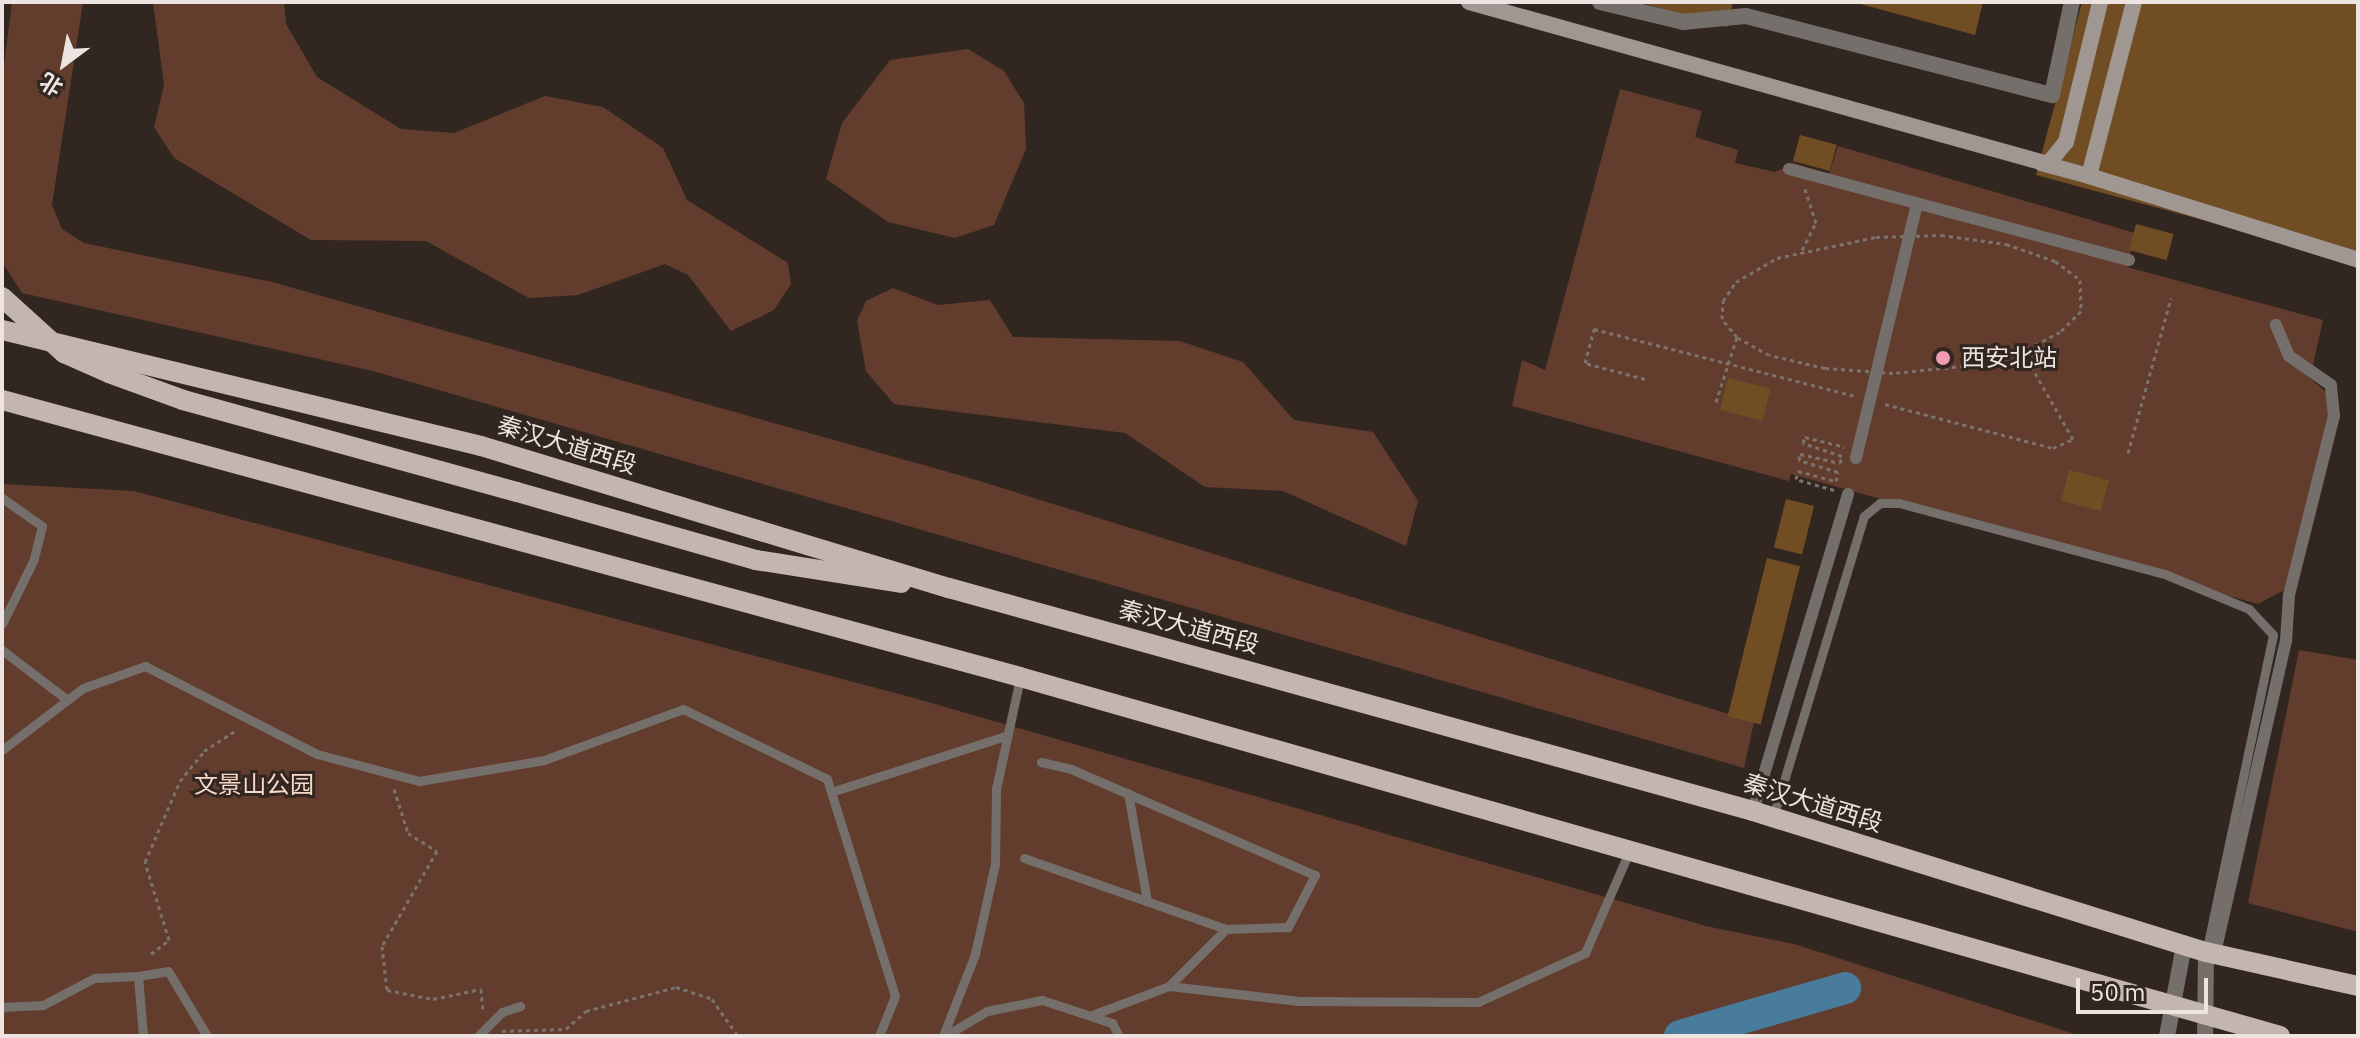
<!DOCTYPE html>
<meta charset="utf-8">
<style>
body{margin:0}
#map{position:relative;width:2360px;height:1038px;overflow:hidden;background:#322621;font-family:"IBM Plex Sans","Noto Sans SC",sans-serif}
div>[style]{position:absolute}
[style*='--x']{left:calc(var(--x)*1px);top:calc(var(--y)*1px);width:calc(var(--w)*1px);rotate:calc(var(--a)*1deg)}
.green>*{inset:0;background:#623d2d}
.river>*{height:32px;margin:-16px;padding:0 16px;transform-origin:16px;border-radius:16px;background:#497b9c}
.building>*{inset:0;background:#704d22;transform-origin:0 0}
.path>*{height:3px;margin-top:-1.5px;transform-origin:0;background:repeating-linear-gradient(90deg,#7c716d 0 4px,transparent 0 8px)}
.service>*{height:9px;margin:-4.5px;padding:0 4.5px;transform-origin:4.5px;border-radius:4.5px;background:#756f6c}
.pedestrian>*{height:12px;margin:-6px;padding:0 6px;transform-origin:6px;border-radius:6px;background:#756f6c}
.minor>*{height:16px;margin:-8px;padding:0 8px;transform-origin:8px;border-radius:8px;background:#756f6c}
.tertiary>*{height:16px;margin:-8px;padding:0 8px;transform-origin:8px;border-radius:8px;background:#756f6c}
.secondary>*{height:16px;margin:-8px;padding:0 8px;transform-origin:8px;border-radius:8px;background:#a09792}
.primary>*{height:20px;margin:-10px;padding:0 10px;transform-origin:10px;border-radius:10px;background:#c2b6af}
.secondary-bridge>*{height:16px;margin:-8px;padding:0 8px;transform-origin:8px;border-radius:8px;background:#a09792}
.primary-bridge>*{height:20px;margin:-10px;padding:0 10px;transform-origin:10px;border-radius:10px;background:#c2b6af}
.dots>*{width:22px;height:22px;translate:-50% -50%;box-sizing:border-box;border:4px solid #322621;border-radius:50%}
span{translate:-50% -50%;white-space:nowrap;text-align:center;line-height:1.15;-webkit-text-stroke:6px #322621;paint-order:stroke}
.poi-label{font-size:24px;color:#ede4e1}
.left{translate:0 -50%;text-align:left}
.street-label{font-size:24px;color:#ede4e1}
.park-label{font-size:24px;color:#f9d8ca}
.frame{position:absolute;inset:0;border:4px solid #ede4e1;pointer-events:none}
.north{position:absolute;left:24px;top:24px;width:80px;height:80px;-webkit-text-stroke:6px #322621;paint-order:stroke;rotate:212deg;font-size:22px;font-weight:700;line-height:32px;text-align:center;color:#ede4e1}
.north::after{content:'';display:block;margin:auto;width:28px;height:36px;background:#ede4e1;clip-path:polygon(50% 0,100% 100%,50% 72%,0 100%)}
.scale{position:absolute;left:2076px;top:978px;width:132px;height:36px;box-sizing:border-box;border:4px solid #ede4e1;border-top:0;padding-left:10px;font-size:24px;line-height:28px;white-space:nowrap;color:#ede4e1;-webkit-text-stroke:6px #322621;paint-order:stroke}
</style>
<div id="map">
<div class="green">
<i style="clip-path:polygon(12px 2px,83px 2px,52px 205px,62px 229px,84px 243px,272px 282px,973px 479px,1754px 722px,1744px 768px,373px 371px,22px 293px,2px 262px,2px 81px)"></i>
<i style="clip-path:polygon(153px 2px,284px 2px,286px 24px,317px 77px,401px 129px,454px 133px,545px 96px,603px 107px,663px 148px,687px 200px,788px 263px,791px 284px,774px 310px,731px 331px,688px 275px,665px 264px,578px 295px,529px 298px,426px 241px,311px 240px,174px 158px,154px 127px,164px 85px)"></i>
<i style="clip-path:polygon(968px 49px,1004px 71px,1024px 103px,1026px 149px,994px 225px,955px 238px,888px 222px,826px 179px,842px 123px,890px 60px)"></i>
<i style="clip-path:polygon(1620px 89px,1702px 111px,1695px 137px,1738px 150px,1735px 163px,1775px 172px,1794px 163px,1829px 174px,1838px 146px,2135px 233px,2127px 267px,2323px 320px,2310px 378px,2328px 394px,2329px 415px,2284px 590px,2258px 604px,1791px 474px,1789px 481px,1512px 406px,1522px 360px,1545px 370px)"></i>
<i style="clip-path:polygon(893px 288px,938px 305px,990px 300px,1013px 337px,1180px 341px,1243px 362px,1294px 420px,1373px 432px,1418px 501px,1406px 546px,1283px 491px,1205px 487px,1125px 433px,894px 404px,866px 371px,857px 321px,866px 301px)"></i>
<i style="clip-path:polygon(2px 484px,134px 491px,914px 698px,1706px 926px,1794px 944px,2081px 1036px,2px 1036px)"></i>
<i style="clip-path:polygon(2299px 650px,2358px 660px,2358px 932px,2248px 903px)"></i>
</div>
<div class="river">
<i style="--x:1680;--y:1036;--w:172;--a:-16.2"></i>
</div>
<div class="building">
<i style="clip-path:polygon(1638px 2px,1733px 2px,1727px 27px)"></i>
<i style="clip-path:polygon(1853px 2px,1983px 2px,1975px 35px)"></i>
<i style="clip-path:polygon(2082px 2px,2358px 2px,2358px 262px,2036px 175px)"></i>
<i style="left:1800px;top:135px;width:38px;height:27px;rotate:15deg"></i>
<i style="left:2136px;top:224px;width:39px;height:27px;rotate:15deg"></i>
<i style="left:1728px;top:378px;width:44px;height:33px;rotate:14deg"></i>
<i style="left:2069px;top:470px;width:41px;height:32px;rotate:14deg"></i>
<i style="left:1786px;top:499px;width:29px;height:50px;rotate:14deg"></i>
<i style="left:1767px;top:558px;width:34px;height:163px;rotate:14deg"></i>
</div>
<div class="path">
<i style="--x:1941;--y:235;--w:66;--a:7.9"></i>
<i style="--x:2006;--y:244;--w:52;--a:19.1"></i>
<i style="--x:2055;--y:261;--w:31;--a:37"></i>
<i style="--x:2080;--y:280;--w:31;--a:88"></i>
<i style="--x:2081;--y:311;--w:30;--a:135"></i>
<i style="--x:2060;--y:332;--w:42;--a:152.8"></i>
<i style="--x:2023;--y:351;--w:53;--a:164.6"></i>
<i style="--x:1972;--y:365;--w:79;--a:174.2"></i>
<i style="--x:1893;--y:373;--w:68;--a:-175.8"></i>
<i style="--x:1825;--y:368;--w:57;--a:-166.9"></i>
<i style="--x:1769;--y:355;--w:37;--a:-151"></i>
<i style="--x:1737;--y:337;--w:23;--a:-130"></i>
<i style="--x:1722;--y:319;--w:18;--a:-87"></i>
<i style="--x:1723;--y:301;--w:23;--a:-56"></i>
<i style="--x:1736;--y:282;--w:48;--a:-30.3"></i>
<i style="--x:1777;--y:258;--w:101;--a:-12"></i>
<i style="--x:1876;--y:237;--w:65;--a:-1.8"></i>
<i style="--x:1802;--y:250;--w:30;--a:-63"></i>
<i style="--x:1816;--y:223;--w:36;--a:-108"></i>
<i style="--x:1645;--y:379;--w:62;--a:-165.1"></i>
<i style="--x:1585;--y:363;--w:35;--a:-75"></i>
<i style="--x:1594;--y:329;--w:269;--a:14.4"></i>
<i style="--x:1716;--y:402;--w:68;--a:-72.1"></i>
<i style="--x:1885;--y:404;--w:174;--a:14.7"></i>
<i style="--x:2053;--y:448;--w:22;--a:-24"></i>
<i style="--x:2073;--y:439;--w:100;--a:-119.9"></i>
<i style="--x:2128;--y:453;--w:161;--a:-74.5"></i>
<i style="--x:1834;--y:490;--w:40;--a:-164"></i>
<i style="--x:1796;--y:479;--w:8;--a:-76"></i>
<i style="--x:1798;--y:471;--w:39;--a:15"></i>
<i style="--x:1836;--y:481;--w:9;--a:-77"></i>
<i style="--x:1838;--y:472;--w:41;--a:-162.9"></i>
<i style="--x:1799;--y:460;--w:6;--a:-81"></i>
<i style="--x:1800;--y:454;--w:41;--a:12.7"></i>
<i style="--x:1840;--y:463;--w:7;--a:-74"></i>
<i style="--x:1842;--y:456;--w:41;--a:-161.6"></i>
<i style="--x:1803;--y:443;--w:6;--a:-72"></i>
<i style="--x:1805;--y:437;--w:41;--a:14"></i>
<i style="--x:394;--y:789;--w:46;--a:72.3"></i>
<i style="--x:408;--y:833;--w:34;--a:32"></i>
<i style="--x:437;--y:851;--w:110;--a:120.1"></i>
<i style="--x:382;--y:946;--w:44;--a:83.5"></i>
<i style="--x:387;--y:990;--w:47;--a:11.1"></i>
<i style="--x:433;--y:999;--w:49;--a:-11.8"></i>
<i style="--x:481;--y:989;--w:21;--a:85"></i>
<i style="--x:151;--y:954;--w:23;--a:-38"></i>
<i style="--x:169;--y:940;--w:82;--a:-107.1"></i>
<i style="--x:145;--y:862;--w:88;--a:-66.6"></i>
<i style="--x:180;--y:781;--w:38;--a:-51"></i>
<i style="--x:204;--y:751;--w:40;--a:-32.9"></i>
<i style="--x:502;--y:1031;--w:64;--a:-1.8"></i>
<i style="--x:566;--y:1029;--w:27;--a:-42"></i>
<i style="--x:586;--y:1011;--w:93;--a:-14.9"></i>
<i style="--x:676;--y:987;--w:38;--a:18"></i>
<i style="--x:712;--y:999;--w:45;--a:54.9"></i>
</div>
<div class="service">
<i style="--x:2;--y:498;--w:49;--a:35"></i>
<i style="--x:42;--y:526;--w:34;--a:104"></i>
<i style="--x:34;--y:559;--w:72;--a:116.2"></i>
<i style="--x:2;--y:650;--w:81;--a:37.4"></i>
<i style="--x:2;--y:750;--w:102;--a:-37.4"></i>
<i style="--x:83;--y:688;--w:66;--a:-19.5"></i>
<i style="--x:145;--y:666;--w:193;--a:27.1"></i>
<i style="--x:317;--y:754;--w:106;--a:14.8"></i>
<i style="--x:419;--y:781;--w:127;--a:-9.5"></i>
<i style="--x:544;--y:760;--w:148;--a:-20.1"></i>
<i style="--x:683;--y:709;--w:160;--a:25.9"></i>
<i style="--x:827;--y:779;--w:227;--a:72.6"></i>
<i style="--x:895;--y:996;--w:43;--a:111.8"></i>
<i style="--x:1041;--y:762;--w:31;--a:13"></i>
<i style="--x:1071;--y:769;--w:266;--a:23.5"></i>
<i style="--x:1315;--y:875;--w:59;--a:117.4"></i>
<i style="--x:1288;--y:927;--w:62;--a:178.2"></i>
<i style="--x:1226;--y:929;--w:81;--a:135"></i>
<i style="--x:831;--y:792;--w:183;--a:-17.8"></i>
<i style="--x:1128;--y:793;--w:110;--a:80"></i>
<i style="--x:1773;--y:817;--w:314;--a:-73.2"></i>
<i style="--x:1864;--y:516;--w:21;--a:-39"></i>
<i style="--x:1880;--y:503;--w:19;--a:0"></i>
<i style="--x:1899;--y:503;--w:278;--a:15"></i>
<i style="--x:2167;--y:575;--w:89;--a:22.5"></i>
<i style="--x:2249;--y:609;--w:35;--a:47"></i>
<i style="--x:2273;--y:635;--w:324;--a:101.9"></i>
<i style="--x:1024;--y:858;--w:214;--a:19.4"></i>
<i style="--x:138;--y:976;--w:30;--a:-9"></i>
<i style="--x:168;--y:971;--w:76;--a:59"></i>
<i style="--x:2;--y:1007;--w:41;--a:-2.8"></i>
<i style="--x:43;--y:1005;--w:58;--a:-27.9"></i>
<i style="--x:94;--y:978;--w:44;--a:-2.6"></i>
<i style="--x:138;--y:976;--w:60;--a:85.2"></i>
<i style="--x:1092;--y:1015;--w:82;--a:-20.6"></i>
<i style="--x:1169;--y:986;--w:131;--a:6.6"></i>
<i style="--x:1299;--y:1001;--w:179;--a:0.3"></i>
<i style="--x:1478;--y:1002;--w:118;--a:-24.6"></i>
<i style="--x:1585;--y:953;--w:110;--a:-66.5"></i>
<i style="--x:478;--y:1036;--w:34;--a:-45"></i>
<i style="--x:502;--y:1012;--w:19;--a:-18"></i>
<i style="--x:943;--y:1036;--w:88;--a:-68.7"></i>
<i style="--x:975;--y:954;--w:92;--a:-77.5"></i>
<i style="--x:995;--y:864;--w:75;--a:-89.2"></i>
<i style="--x:996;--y:789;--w:114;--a:-77.8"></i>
<i style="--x:945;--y:1036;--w:49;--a:-30.8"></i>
<i style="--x:987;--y:1011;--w:56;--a:-11.3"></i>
<i style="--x:1042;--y:1000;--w:74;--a:18.2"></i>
<i style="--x:1112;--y:1023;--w:15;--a:62"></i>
</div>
<div class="pedestrian">
<i style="--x:1789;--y:169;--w:352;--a:15"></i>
<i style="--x:1856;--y:458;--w:262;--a:-76.5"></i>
<i style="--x:1753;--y:811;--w:331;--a:-73.3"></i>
<i style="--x:2215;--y:953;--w:320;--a:-77.2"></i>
<i style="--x:2286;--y:641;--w:46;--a:-86.3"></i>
<i style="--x:2289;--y:595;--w:185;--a:-75.9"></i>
<i style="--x:2334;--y:416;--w:31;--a:-96"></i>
<i style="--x:2331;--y:385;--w:51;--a:-145.4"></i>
<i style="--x:2289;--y:356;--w:34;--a:-113"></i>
</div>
<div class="minor">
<i style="--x:1600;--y:2;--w:85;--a:13.5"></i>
<i style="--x:1683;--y:22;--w:63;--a:-5.4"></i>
<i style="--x:1746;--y:16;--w:316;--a:14.5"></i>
<i style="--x:2052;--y:95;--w:95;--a:-77.9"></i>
</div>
<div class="tertiary">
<i style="--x:2167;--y:1036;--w:93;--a:-79.4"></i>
<i style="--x:2205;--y:1036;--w:84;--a:-89.3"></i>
</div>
<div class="secondary">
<i style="--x:1469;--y:2;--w:601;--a:15.63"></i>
<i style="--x:2048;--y:164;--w:28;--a:-51"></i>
<i style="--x:2066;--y:142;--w:144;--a:-76.3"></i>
<i style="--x:2041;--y:163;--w:50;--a:15.2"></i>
<i style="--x:2089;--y:176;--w:180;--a:-75.5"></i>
</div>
<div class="primary">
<i style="--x:2;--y:330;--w:493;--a:13.6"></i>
<i style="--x:481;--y:446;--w:489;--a:16.9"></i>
<i style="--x:949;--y:588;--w:834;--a:15.5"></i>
<i style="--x:1753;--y:811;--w:474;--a:17.3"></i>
<i style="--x:2206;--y:952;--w:156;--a:12.6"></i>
<i style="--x:2;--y:400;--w:1055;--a:15.22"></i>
<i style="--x:1020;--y:677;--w:1310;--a:15.9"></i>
<i style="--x:517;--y:492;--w:248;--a:15.9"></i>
<i style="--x:756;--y:560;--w:147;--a:9"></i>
</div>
<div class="secondary-bridge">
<i style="--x:2089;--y:176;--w:282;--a:17.3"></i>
</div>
<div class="primary-bridge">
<i style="--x:2;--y:297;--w:84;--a:42.1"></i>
<i style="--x:64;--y:353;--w:49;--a:24"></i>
<i style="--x:109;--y:373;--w:79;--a:20"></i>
<i style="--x:183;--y:400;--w:346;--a:15.4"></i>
</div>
<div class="dots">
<i style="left:1943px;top:358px;background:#f19ab2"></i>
</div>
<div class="poi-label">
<span class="left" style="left:1961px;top:358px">西安北站</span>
</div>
<div class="street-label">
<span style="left:567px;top:445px;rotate:17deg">秦汉大道西段</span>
<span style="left:1189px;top:627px;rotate:15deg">秦汉大道西段</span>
<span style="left:1813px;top:803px;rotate:17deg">秦汉大道西段</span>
</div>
<div class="park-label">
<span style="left:254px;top:785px">文景山公园</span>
</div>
<div class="frame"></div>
<div class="north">北</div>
<div class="scale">50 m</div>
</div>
